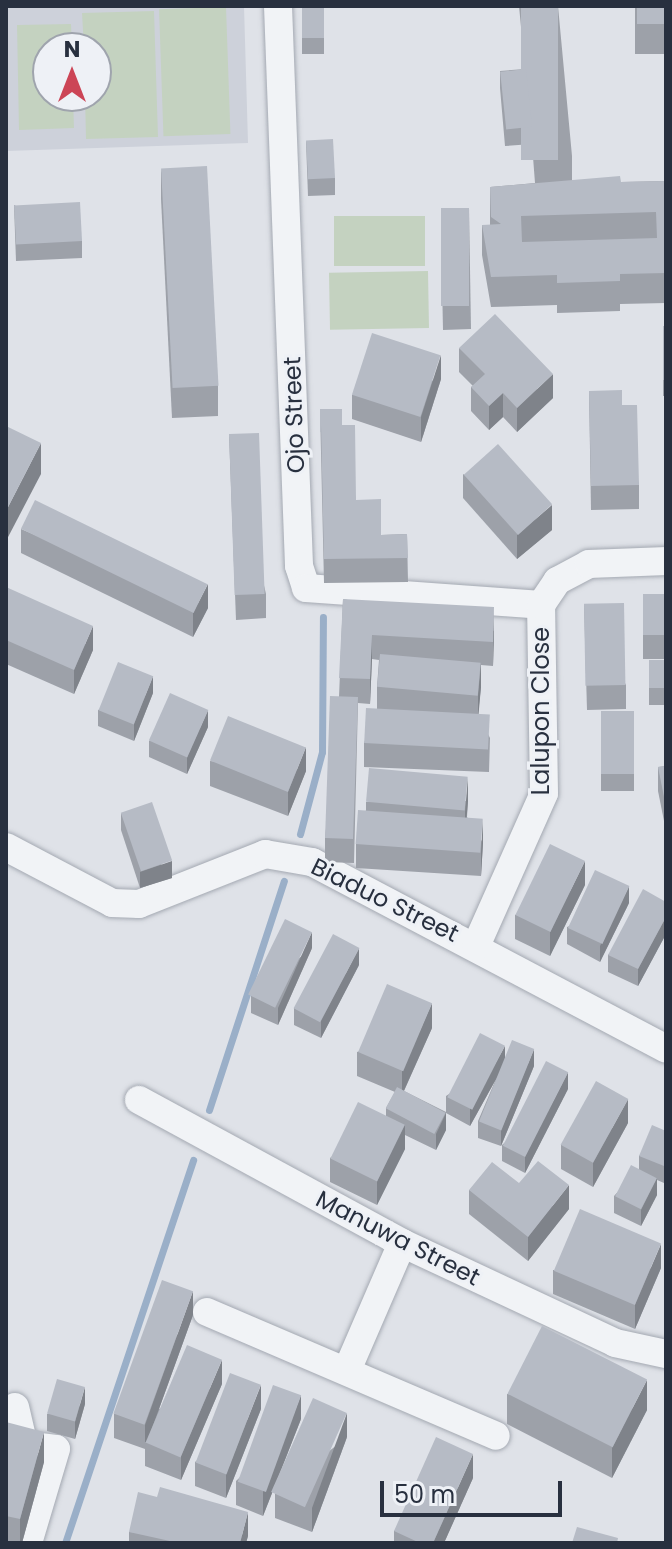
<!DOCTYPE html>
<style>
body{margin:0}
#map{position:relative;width:672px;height:1549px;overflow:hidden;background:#dfe2e8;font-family:Poppins,sans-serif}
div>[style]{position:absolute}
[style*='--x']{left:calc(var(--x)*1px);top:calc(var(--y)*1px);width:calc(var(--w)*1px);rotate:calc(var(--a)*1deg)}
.built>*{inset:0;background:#cdd1da}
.green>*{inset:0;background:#c4d2c0;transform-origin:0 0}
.stream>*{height:7px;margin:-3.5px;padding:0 3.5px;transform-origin:3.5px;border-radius:3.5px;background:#9aafc8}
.roads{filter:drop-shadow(0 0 2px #a4a9b2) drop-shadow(0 0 2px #a4a9b2)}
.minor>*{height:28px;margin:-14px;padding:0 14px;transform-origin:14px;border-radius:14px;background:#f1f3f6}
.wall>*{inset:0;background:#9da1a9;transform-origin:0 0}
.shaded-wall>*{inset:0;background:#7f838a}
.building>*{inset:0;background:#b6bbc5;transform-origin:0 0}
span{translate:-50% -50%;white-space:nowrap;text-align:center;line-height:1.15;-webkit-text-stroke:6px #eef1f6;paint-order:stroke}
.street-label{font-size:24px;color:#28303f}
.frame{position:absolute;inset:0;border:8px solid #28303f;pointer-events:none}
.north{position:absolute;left:32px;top:32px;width:80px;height:80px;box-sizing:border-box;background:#eef1f6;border:2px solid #9fa4ad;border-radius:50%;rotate:0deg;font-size:22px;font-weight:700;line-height:32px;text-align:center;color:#28303f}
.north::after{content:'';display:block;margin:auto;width:28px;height:36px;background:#cc4556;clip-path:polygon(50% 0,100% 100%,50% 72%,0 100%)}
.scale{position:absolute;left:380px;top:1481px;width:182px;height:36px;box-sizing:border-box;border:4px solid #28303f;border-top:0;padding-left:10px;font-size:24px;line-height:28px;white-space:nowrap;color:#28303f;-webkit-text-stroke:6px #eef1f6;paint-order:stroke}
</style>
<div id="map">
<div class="built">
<i style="clip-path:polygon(evenodd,6px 6px,244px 6px,248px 143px,6px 151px,6px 6px,48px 48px,96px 48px,96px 96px,48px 96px,48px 48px)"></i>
</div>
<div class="green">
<i style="left:226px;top:7px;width:127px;height:67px;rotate:88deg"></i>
<i style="clip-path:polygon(154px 11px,158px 137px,86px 139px,85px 96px,96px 96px,96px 48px,84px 48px,82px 13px)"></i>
<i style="clip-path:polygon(71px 24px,72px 48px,48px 48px,48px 96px,73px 96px,74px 128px,19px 130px,17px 25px)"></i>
<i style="left:334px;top:216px;width:91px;height:50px"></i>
<i style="left:428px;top:271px;width:57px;height:99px;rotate:89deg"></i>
</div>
<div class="stream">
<i style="--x:300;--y:834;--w:85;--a:-75"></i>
<i style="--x:322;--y:752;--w:135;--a:-89.6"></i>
<i style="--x:209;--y:1110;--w:241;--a:-71.9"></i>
<i style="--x:65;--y:1543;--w:404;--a:-71.5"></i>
</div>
<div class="roads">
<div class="minor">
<i style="--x:278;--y:6;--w:560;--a:87.85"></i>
<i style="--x:299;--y:566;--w:23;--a:72"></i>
<i style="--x:306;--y:588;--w:236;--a:4.1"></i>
<i style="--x:6;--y:847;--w:120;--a:27.8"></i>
<i style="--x:112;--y:903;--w:27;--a:2"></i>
<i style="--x:139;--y:904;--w:136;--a:-21.6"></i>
<i style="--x:265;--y:854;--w:48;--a:9.7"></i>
<i style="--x:312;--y:862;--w:400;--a:27.8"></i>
<i style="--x:476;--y:946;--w:167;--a:-66"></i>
<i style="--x:544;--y:793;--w:188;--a:-90.9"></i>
<i style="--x:541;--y:605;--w:29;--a:-56"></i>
<i style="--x:557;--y:581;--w:36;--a:-28"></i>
<i style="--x:589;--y:564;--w:77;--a:-2.2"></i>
<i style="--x:139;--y:1100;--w:299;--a:28.5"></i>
<i style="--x:402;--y:1243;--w:235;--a:25.1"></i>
<i style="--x:615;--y:1343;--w:52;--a:12.2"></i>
<i style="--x:207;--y:1312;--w:314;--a:23.2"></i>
<i style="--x:348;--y:1368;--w:136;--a:-66.6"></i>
<i style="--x:15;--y:1407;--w:39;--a:77"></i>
<i style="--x:24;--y:1445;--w:32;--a:7"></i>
<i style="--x:56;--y:1449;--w:98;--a:106.6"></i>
</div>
</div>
<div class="wall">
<i style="left:302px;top:6px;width:22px;height:48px"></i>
<i style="clip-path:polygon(519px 6px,558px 6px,572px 156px,572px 180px,621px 182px,666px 181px,666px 303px,620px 304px,620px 311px,557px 313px,557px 305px,491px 307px,482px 255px,482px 225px,490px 225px,490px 187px,535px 183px,532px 144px,505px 146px,500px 88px,500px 71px,525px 69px)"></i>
<i style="left:635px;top:6px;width:31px;height:48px"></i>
<i style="clip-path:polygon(306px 141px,335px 178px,335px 195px,308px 196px)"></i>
<i style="clip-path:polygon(161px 169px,218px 386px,218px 416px,172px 418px,161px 199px)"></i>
<i style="clip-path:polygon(14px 205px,82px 241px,82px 258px,16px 261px)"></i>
<i style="clip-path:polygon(469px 208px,471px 329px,443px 330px,441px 233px)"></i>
<i style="left:663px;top:326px;width:3px;height:70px"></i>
<i style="clip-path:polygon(459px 348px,553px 398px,517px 432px,503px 417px,489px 430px,471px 411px,471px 387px,473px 386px,459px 372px)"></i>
<i style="clip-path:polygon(441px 379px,421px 442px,352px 419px,352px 395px)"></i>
<i style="clip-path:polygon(589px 391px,622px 405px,639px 485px,639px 509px,591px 510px)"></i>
<i style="clip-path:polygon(320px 409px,342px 425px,356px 500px,381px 535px,407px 534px,408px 582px,324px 583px)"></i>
<i style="clip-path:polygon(229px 434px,266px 594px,266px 618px,236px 620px)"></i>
<i style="clip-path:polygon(463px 474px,552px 530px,517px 559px,463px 498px)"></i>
<i style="clip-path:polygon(21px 529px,208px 608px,193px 637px,21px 553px)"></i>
<i style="clip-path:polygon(6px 587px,93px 650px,74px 694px,6px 664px)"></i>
<i style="left:643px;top:594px;width:23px;height:65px"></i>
<i style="clip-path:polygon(343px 599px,494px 631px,493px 666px,481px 665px,481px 687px,478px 714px,490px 738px,489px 772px,364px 767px,364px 743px,377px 709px,377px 687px,379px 660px,372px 659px,370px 704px,358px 703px,354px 863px,325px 862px,325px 838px,339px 697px)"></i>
<i style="clip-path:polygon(584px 604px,626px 685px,626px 709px,587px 710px)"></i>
<i style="left:649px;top:660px;width:17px;height:45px"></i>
<i style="clip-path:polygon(153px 693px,134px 741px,98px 726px,98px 710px)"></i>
<i style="left:601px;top:711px;width:33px;height:80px"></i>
<i style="clip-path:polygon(208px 727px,187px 774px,149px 757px,149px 741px)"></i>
<i style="clip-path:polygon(210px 761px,306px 771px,288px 816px,210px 786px)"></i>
<i style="clip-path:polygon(666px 766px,666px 831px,658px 791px,658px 767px)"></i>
<i style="clip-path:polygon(468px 801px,467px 817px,483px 843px,481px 876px,356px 868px,356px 844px,366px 810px,366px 802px)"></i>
<i style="clip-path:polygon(121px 813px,172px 878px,140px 888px,121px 830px)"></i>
<i style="clip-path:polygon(585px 885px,550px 956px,515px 939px,515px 915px)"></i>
<i style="clip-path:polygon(666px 902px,666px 934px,638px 986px,608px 972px,608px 955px)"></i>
<i style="clip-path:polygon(629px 903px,600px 962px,567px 944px,567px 927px)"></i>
<i style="clip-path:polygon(312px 948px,278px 1025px,251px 1013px,251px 996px)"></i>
<i style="clip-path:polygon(359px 965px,321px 1038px,294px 1025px,294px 1008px)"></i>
<i style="clip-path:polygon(432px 1028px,404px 1091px,446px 1112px,446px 1096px,505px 1058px,534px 1066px,501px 1146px,478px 1138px,478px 1121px,496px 1079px,470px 1126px,446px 1113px,446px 1130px,436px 1150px,405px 1135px,405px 1149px,377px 1205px,330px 1182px,330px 1158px,386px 1116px,386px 1108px,395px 1092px,357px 1076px,357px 1052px)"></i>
<i style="clip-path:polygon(568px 1089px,525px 1173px,502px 1161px,502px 1145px)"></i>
<i style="clip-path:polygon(628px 1123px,593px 1187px,561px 1169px,561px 1145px)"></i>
<i style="clip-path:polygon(666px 1131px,664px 1183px,657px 1180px,657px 1195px,641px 1226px,614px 1213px,614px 1196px,639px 1169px,639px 1156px)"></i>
<i style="clip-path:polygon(469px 1190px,569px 1209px,528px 1261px,469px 1214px)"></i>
<i style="clip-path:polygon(661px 1268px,635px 1329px,553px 1294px,553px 1270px)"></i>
<i style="clip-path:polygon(193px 1315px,159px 1409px,222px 1384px,181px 1480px,145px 1466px,145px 1448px,145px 1449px,114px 1438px,114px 1414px)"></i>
<i style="clip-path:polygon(507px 1394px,647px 1410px,612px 1478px,507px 1424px)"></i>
<i style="clip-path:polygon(85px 1404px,75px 1439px,47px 1431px,47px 1414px)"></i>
<i style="clip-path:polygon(261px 1409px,226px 1498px,195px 1486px,195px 1462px)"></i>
<i style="clip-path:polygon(301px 1419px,263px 1516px,236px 1505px,236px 1481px)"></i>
<i style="clip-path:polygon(6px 1422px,44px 1462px,22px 1543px,6px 1543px)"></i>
<i style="clip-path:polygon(347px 1437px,312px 1532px,275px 1518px,275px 1494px)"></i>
<i style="clip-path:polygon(473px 1478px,444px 1543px,394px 1543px,394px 1531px)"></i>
<i style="clip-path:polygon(129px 1532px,248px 1536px,246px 1543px,129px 1543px)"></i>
</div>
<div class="shaded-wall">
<i style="clip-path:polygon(441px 355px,441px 379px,421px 442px,421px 417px)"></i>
<i style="clip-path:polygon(553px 374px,553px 398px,517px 432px,517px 408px)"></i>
<i style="clip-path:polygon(503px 393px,503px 417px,489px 430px,489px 406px)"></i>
<i style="clip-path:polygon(41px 443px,41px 474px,6px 541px,6px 511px)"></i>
<i style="clip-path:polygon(552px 505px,552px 530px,517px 559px,517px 535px)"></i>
<i style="clip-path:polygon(208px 584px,208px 608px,193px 637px,193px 613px)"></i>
<i style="clip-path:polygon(494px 607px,494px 631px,493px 666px,493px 642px)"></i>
<i style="clip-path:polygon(93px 626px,93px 650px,74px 694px,74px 670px)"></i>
<i style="clip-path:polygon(372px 635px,372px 659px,370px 704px,370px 679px)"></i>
<i style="clip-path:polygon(481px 663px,481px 687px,478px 720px,478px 696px)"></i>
<i style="clip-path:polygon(153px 676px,153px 693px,134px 741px,134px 724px)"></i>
<i style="clip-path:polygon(208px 710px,208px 727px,187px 774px,187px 757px)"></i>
<i style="clip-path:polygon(306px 747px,306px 771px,288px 816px,288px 792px)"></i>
<i style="clip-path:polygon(468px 777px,468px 801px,465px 836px,465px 812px)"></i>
<i style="clip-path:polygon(483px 819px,483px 843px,481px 876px,481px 852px)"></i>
<i style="clip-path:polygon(172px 861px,172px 878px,140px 888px,140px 872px)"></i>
<i style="clip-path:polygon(585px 861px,585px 885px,550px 956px,550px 932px)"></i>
<i style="clip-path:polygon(629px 886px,629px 903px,600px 962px,600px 946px)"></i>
<i style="clip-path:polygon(666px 917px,666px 934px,638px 986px,638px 969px)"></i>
<i style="clip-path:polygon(312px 932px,312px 948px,278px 1025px,278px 1008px)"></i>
<i style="clip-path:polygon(359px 948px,359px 965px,321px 1038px,321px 1021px)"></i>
<i style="clip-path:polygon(432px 1003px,432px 1028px,402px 1095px,402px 1071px)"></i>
<i style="clip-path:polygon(505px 1046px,505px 1063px,470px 1126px,470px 1109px)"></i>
<i style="clip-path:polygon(534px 1049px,534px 1066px,501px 1146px,501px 1130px)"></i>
<i style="clip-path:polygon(568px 1072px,568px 1089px,525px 1173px,525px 1156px)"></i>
<i style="clip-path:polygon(628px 1099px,628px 1123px,593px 1187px,593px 1163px)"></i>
<i style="clip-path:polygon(446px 1113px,446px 1130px,436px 1150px,436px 1134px)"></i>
<i style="clip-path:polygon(405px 1125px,405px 1149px,377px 1205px,377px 1181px)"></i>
<i style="clip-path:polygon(666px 1162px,666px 1179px,664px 1183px,664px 1166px)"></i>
<i style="clip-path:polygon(657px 1178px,657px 1195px,641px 1226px,641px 1210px)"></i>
<i style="clip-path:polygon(569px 1185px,569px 1209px,528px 1261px,528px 1237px)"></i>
<i style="clip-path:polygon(661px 1244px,661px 1268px,635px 1329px,635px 1305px)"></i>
<i style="clip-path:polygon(193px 1291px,193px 1315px,147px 1442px,145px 1442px,145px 1449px,145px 1425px)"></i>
<i style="clip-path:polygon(222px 1360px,222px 1384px,181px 1480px,181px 1456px)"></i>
<i style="clip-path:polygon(647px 1380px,647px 1410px,612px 1478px,612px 1448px)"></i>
<i style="clip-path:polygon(261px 1385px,261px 1409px,226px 1498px,226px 1474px)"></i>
<i style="clip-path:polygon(85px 1387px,85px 1404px,75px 1439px,75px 1422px)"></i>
<i style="clip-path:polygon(301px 1395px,301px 1419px,263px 1516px,263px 1492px)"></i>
<i style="clip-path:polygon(347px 1413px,347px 1437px,312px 1532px,312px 1508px)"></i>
<i style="clip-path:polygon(44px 1432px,44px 1462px,22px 1543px,20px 1543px,20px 1519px)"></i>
<i style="clip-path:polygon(473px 1454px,473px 1478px,444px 1543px,433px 1543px)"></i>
<i style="clip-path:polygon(248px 1512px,248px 1536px,246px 1543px,240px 1543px)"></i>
</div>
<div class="building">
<i style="left:302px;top:6px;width:22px;height:32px"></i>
<i style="left:521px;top:6px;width:37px;height:154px"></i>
<i style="left:637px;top:6px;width:29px;height:18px"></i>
<i style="left:526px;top:69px;width:58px;height:26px;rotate:84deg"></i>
<i style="left:333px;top:139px;width:39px;height:27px;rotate:87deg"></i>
<i style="left:207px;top:166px;width:220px;height:46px;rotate:87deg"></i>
<i style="clip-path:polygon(evenodd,620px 176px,621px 182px,666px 181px,666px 273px,620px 274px,620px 281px,557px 283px,557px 275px,491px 277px,482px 225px,501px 224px,491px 217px,490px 187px,620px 176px,656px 212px,657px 238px,522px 242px,521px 216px,656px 212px)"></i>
<i style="left:80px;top:202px;width:39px;height:66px;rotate:87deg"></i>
<i style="left:441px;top:208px;width:28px;height:98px"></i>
<i style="clip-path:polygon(495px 314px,553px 374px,517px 408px,503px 393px,489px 406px,471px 387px,485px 374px,459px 348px)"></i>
<i style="left:663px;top:326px;width:3px;height:54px"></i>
<i style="left:372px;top:333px;width:72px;height:65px;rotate:18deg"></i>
<i style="clip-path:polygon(622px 390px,622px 405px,637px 405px,639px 485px,591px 486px,589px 391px)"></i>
<i style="clip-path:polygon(320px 409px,342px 409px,342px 425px,321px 425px,321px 432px,320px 432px)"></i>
<i style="clip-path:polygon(321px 425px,355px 425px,356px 500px,381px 499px,381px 535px,407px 534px,408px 558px,324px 559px)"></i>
<i style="clip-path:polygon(6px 426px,41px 443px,6px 511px)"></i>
<i style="left:259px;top:433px;width:161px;height:30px;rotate:88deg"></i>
<i style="left:498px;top:444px;width:81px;height:46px;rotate:48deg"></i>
<i style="left:35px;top:500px;width:192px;height:32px;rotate:26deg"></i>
<i style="clip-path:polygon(6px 587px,93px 626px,74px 670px,6px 640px)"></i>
<i style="left:643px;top:594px;width:23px;height:41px"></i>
<i style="clip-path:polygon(343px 599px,494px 607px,493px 642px,372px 635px,370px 679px,339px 678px)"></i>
<i style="left:624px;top:603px;width:82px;height:40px;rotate:89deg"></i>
<i style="left:380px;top:654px;width:101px;height:33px;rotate:5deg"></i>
<i style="left:649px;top:660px;width:17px;height:28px"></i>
<i style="left:118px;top:662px;width:38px;height:52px;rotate:22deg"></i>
<i style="left:170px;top:693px;width:42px;height:52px;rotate:24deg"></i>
<i style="left:330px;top:696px;width:28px;height:142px;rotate:2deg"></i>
<i style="left:366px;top:708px;width:124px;height:35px;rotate:3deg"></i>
<i style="left:601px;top:711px;width:33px;height:63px"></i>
<i style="left:228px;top:716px;width:84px;height:48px;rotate:22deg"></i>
<i style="clip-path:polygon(666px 766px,666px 807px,658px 767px)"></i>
<i style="left:369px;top:768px;width:99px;height:34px;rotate:5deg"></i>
<i style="left:152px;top:802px;width:62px;height:33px;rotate:71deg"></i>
<i style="left:358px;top:810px;width:125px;height:34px;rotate:4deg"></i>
<i style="left:550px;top:844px;width:39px;height:79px;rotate:26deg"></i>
<i style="left:595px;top:870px;width:38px;height:64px;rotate:25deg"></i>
<i style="clip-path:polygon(643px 889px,666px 902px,666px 917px,638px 969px,608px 955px)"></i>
<i style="left:285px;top:919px;width:30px;height:84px;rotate:26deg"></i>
<i style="left:333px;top:934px;width:30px;height:84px;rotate:28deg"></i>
<i style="left:387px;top:984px;width:49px;height:74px;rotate:23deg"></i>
<i style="left:480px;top:1033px;width:28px;height:72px;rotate:27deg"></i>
<i style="left:512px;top:1040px;width:24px;height:88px;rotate:22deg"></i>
<i style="left:546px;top:1061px;width:25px;height:95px;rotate:27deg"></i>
<i style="left:596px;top:1081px;width:37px;height:73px;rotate:29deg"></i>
<i style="left:397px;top:1087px;width:55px;height:24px;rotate:28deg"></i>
<i style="left:358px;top:1102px;width:52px;height:63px;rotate:26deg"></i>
<i style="clip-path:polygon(652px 1125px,666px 1131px,666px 1162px,664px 1166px,639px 1156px)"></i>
<i style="clip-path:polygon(538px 1161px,569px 1185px,528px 1237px,469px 1190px,492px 1162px,519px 1183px)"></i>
<i style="left:631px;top:1165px;width:29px;height:35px;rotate:27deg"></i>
<i style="left:580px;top:1209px;width:88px;height:67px;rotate:23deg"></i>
<i style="left:162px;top:1280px;width:33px;height:142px;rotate:20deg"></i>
<i style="left:542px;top:1326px;width:118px;height:76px;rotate:27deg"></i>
<i style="left:187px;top:1345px;width:38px;height:106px;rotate:23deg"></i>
<i style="left:230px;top:1373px;width:33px;height:96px;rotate:21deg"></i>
<i style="left:57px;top:1379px;width:29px;height:36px;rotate:16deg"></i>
<i style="left:273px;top:1385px;width:30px;height:103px;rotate:20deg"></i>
<i style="left:313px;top:1398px;width:37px;height:103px;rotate:24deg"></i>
<i style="clip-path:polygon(6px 1422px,44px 1432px,20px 1519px,6px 1516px)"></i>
<i style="clip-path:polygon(436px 1437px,473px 1454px,433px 1543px,420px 1543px,394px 1531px)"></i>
<i style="clip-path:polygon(160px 1487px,248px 1512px,240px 1543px,179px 1543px,129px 1532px,138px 1492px,157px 1497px)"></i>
<i style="clip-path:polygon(577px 1527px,618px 1538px,617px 1543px,572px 1543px)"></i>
</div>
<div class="street-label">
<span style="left:294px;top:415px;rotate:-92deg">Ojo Street</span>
<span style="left:541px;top:711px;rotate:-90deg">Lalupon Close</span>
<span style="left:385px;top:900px;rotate:26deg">Biaduo Street</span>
<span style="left:398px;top:1238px;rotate:27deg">Manuwa Street</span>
</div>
<div class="frame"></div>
<div class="north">N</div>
<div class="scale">50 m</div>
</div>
